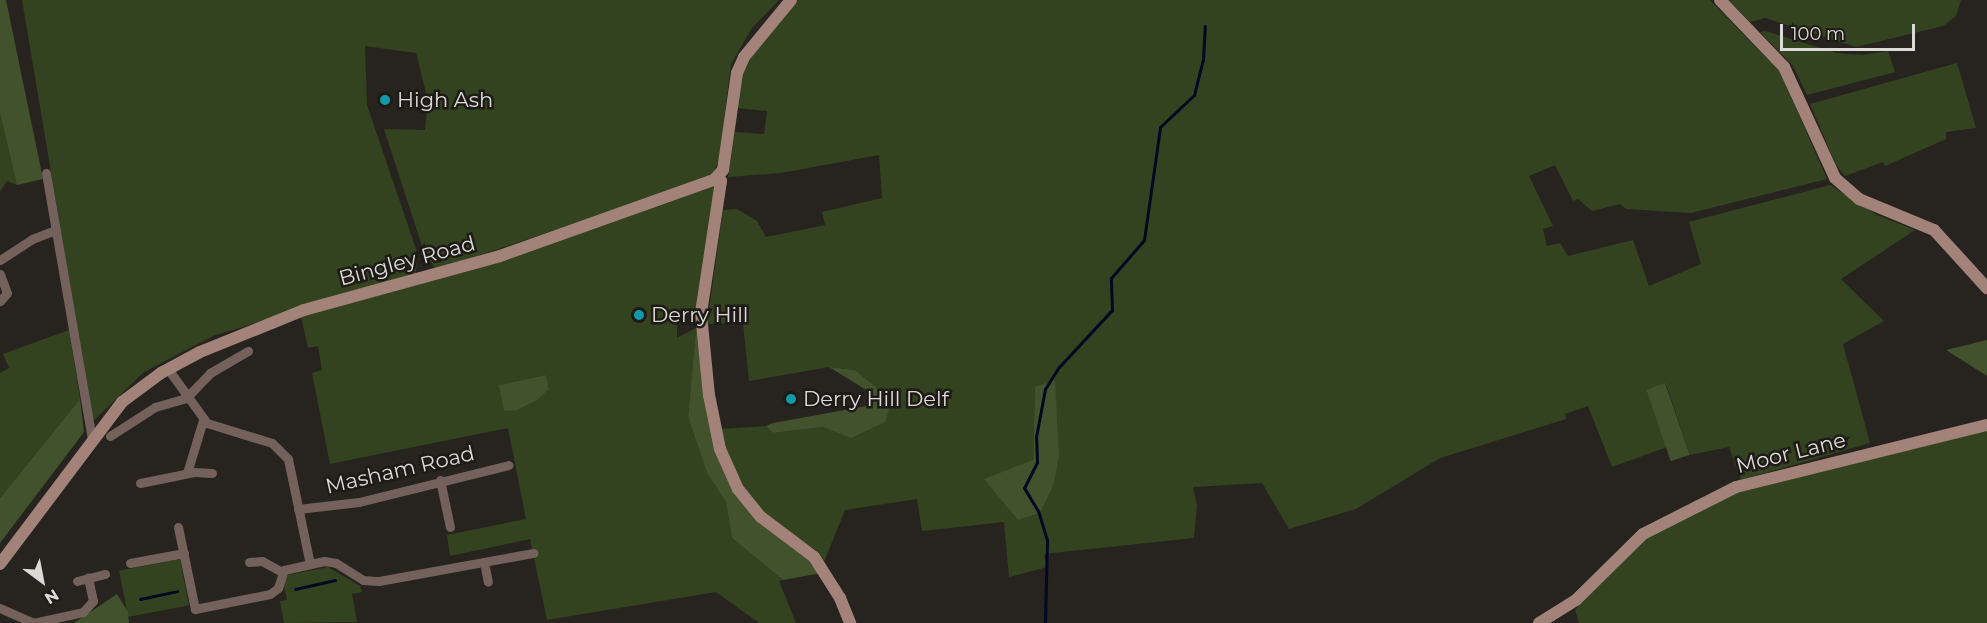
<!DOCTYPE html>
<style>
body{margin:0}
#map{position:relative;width:1987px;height:623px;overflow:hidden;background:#272420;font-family:Montserrat,sans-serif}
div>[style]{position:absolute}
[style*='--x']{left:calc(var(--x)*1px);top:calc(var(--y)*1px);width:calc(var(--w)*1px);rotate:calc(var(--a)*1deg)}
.green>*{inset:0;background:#33431f;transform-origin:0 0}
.forest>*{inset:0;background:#41522c;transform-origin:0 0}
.stream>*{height:3px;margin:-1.5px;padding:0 1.5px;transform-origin:1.5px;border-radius:1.5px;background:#000922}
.street>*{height:9px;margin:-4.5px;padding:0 4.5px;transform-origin:4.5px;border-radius:4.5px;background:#75615b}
.secondary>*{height:12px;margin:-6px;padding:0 6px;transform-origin:6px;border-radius:6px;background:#a38379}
.dots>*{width:16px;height:16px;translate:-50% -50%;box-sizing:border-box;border:3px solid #1e1b17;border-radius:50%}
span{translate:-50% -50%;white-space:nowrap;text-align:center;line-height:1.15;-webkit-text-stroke:5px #1e1b17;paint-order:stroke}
.poi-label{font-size:21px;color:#dcdad8}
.left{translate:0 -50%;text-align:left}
.street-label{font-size:21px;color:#dcdad8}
.north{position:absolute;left:12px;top:551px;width:60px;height:60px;-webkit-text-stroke:4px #1e1b17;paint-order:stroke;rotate:148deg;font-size:16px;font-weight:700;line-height:24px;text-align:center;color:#dcdad8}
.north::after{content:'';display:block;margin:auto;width:21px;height:27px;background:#dcdad8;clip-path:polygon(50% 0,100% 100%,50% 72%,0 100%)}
.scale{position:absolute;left:1780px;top:24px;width:135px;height:27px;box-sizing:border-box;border:3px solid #dcdad8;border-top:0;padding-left:8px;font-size:18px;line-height:21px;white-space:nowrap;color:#dcdad8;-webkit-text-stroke:4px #1e1b17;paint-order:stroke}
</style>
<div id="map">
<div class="green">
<i style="clip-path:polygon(22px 0,779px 0,752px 28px,731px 64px,719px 161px,711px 177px,436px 270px,423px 249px,384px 129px,425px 130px,428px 101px,416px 53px,365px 46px,367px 105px,417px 252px,416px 273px,213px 336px,144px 372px,93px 421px)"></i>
<i style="clip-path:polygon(evenodd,798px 0,1710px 0,1780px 72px,1827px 179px,1691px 213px,1626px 209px,1620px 204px,1592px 211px,1578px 199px,1573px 201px,1555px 165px,1529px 176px,1553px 226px,1543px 229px,1547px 246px,1560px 243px,1568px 256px,1633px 240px,1649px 286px,1701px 264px,1689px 222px,1830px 185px,1877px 215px,1915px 230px,1841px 279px,1884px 321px,1843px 344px,1870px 443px,1741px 480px,1729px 447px,1690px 455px,1666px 384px,1646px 389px,1667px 447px,1612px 467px,1588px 406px,1565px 414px,1566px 419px,1440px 458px,1356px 509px,1289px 529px,1262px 483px,1193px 487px,1197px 505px,1194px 538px,1052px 553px,1044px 555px,1047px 567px,1009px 577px,1004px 522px,922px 531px,917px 499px,845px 510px,824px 562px,816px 550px,761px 517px,740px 484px,719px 429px,766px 426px,773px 433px,823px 427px,851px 437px,892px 400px,855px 370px,829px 367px,749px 381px,743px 323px,707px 324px,723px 210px,737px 209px,757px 221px,766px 237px,825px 225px,822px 212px,882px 198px,879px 155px,781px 173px,728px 177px,735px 132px,764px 134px,767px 111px,737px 108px,742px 76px,752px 56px,798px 0,1035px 387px,1053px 487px,1040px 513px,1018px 520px,985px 479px,1033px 461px,1035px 387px)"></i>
<i style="clip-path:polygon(1729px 0,1961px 0,1956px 16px,1943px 26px,1856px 47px,1765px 18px,1750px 22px)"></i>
<i style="clip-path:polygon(1765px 31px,1837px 53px,1862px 55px,1888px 51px,1895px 72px,1807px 95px,1793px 66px,1760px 32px)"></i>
<i style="clip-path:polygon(1957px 63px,1976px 128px,1946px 132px,1946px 139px,1885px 166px,1883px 162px,1845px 176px,1836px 165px,1810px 104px)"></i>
<i style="clip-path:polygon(0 114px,17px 185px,7px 181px,0 191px)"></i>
<i style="clip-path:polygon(evenodd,713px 186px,717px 186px,700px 308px,677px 317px,677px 338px,696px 328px,688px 417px,707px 473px,726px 502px,732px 538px,783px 580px,779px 581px,796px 623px,759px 623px,716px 592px,547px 620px,530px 539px,450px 556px,447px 535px,526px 519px,508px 428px,330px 464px,312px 373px,322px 370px,318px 346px,308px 348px,301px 317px,339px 302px,713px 186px,546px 375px,549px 388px,504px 411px,500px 385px,546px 375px)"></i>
<i style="clip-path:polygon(69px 330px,80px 399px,0 498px,0 373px,9px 368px,3px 354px)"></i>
<i style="clip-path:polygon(1987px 429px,1987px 623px,1579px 623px,1575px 610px,1648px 532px,1743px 489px)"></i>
<i style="left:180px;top:559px;width:47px;height:62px;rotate:79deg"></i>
<i style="clip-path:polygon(328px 567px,360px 586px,362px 592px,352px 594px,357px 622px,284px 623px,280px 601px,287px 600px,283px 582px,288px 575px)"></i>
</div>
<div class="forest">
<i style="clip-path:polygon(0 0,6px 0,43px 179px,17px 185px,0 114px)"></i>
<i style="clip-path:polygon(696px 328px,707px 416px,726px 474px,822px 573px,783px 580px,732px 538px,726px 502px,707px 473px,688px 417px)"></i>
<i style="clip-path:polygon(1987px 340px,1987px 376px,1946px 350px)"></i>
<i style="clip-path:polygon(829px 367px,855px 370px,892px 400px,885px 422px,851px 438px,823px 427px,773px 433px,766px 426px,773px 423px,867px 406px,868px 391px)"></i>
<i style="clip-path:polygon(546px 375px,549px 389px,537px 400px,517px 410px,504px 411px,499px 385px)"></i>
<i style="clip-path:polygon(1055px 380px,1059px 457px,1053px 487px,1040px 513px,1018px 520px,984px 479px,1033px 460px,1035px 387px)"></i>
<i style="left:1665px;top:383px;width:76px;height:20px;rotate:71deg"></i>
<i style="clip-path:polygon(80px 399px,84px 432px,0 543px,0 498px)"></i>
<i style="clip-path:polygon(117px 594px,128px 612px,129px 623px,74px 623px)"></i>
</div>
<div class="stream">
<i style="--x:295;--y:589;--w:41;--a:-12.7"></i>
<i style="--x:140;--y:599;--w:38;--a:-12"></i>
<i style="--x:1045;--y:623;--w:83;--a:-88.6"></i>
<i style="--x:1047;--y:540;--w:30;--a:-107"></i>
<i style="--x:1038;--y:511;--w:27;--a:-121"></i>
<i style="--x:1024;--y:488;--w:29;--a:-63"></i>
<i style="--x:1037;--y:462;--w:25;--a:-92"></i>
<i style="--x:1036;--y:437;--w:49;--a:-79.4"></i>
<i style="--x:1045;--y:389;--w:26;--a:-58"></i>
<i style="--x:1059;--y:367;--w:78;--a:-47.1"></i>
<i style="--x:1112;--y:310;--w:32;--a:-92"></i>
<i style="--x:1111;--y:278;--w:50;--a:-49"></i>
<i style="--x:1144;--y:240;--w:114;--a:-81.9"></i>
<i style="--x:1160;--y:127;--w:47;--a:-43.3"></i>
<i style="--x:1194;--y:95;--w:36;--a:-76"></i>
<i style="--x:1203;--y:60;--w:34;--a:-87"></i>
</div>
<div class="street">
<i style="--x:46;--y:173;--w:271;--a:80.2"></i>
<i style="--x:0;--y:260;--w:38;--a:-33"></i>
<i style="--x:32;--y:239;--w:25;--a:-21"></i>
<i style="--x:0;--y:274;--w:20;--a:70"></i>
<i style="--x:7;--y:293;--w:11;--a:131"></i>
<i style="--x:168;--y:369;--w:67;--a:54.2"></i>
<i style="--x:207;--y:423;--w:68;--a:17.1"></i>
<i style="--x:272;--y:443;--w:23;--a:45"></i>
<i style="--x:288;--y:459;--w:107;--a:78.2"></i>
<i style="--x:110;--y:436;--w:54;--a:-32.8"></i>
<i style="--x:155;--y:407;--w:32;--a:-16"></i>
<i style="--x:186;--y:398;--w:35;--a:-46"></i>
<i style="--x:210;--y:373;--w:44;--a:-30.1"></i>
<i style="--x:187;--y:473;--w:55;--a:-73.2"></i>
<i style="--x:440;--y:480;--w:48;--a:78"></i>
<i style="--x:140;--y:483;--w:55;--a:-11.5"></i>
<i style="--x:194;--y:472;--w:18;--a:3"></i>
<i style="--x:298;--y:509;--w:61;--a:-6.5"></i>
<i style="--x:359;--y:502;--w:154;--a:-13.9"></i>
<i style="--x:178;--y:527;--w:84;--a:78.3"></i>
<i style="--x:195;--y:609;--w:76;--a:-11.3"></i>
<i style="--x:270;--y:594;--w:10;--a:-37"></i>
<i style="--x:278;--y:588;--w:19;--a:-72"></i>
<i style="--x:284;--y:570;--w:41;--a:-12.7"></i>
<i style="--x:324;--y:561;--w:12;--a:9"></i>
<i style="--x:336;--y:563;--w:32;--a:32"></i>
<i style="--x:363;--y:580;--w:16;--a:4"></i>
<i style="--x:379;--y:581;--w:157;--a:-10.3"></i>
<i style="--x:249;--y:562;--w:13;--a:-4"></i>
<i style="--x:262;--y:561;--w:23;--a:29"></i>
<i style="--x:484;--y:562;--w:20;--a:79"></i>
<i style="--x:130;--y:563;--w:55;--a:-10.5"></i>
<i style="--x:77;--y:581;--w:29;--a:-14"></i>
<i style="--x:0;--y:608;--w:36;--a:24"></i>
<i style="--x:33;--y:623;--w:51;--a:-12.4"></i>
<i style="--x:83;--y:612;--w:15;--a:-48"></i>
<i style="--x:93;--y:601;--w:24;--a:-102"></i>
</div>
<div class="secondary">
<i style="--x:1720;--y:0;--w:93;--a:46.3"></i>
<i style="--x:1784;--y:67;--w:122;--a:65.3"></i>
<i style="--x:1835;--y:178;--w:32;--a:41"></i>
<i style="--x:1859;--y:199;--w:81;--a:22.5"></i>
<i style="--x:1934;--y:230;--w:79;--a:47.6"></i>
<i style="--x:718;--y:176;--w:6;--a:59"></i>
<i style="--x:721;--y:181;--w:134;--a:98.6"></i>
<i style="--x:701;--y:314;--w:81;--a:84.4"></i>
<i style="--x:709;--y:395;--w:55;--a:78.5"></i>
<i style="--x:720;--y:449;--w:44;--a:65.8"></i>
<i style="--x:738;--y:489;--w:36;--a:51"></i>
<i style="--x:761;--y:517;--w:66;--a:37"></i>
<i style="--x:814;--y:557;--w:49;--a:57.6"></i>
<i style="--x:840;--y:598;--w:27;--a:68"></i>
<i style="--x:0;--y:564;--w:203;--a:-53"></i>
<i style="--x:122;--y:402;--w:49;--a:-36.6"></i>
<i style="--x:161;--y:373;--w:44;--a:-28.3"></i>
<i style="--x:200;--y:352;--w:112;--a:-22"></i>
<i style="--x:304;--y:310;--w:203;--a:-15.4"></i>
<i style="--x:500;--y:256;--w:227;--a:-19.6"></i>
<i style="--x:714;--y:180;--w:13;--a:-48"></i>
<i style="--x:723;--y:170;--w:98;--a:-81.8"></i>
<i style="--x:737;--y:73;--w:17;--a:-66"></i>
<i style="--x:744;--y:57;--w:74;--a:-50.5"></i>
<i style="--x:1539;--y:623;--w:44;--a:-31.9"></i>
<i style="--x:1576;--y:600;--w:94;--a:-44.6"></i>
<i style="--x:1643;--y:534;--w:104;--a:-26.8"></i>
<i style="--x:1736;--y:487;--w:259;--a:-13.9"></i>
</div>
<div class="dots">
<i style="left:385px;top:100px;background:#0f9aa8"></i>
<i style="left:639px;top:315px;background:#0f9aa8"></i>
<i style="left:791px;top:399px;background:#0f9aa8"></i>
</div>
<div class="poi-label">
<span class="left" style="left:397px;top:100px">High Ash</span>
<span class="left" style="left:651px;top:315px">Derry Hill</span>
<span class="left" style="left:803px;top:399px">Derry Hill Delf</span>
</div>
<div class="street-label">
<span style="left:407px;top:261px;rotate:-15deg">Bingley Road</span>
<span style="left:1791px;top:453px;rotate:-14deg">Moor Lane</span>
<span style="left:400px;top:470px;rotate:-13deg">Masham Road</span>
</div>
<div class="north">N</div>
<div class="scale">100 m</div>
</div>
